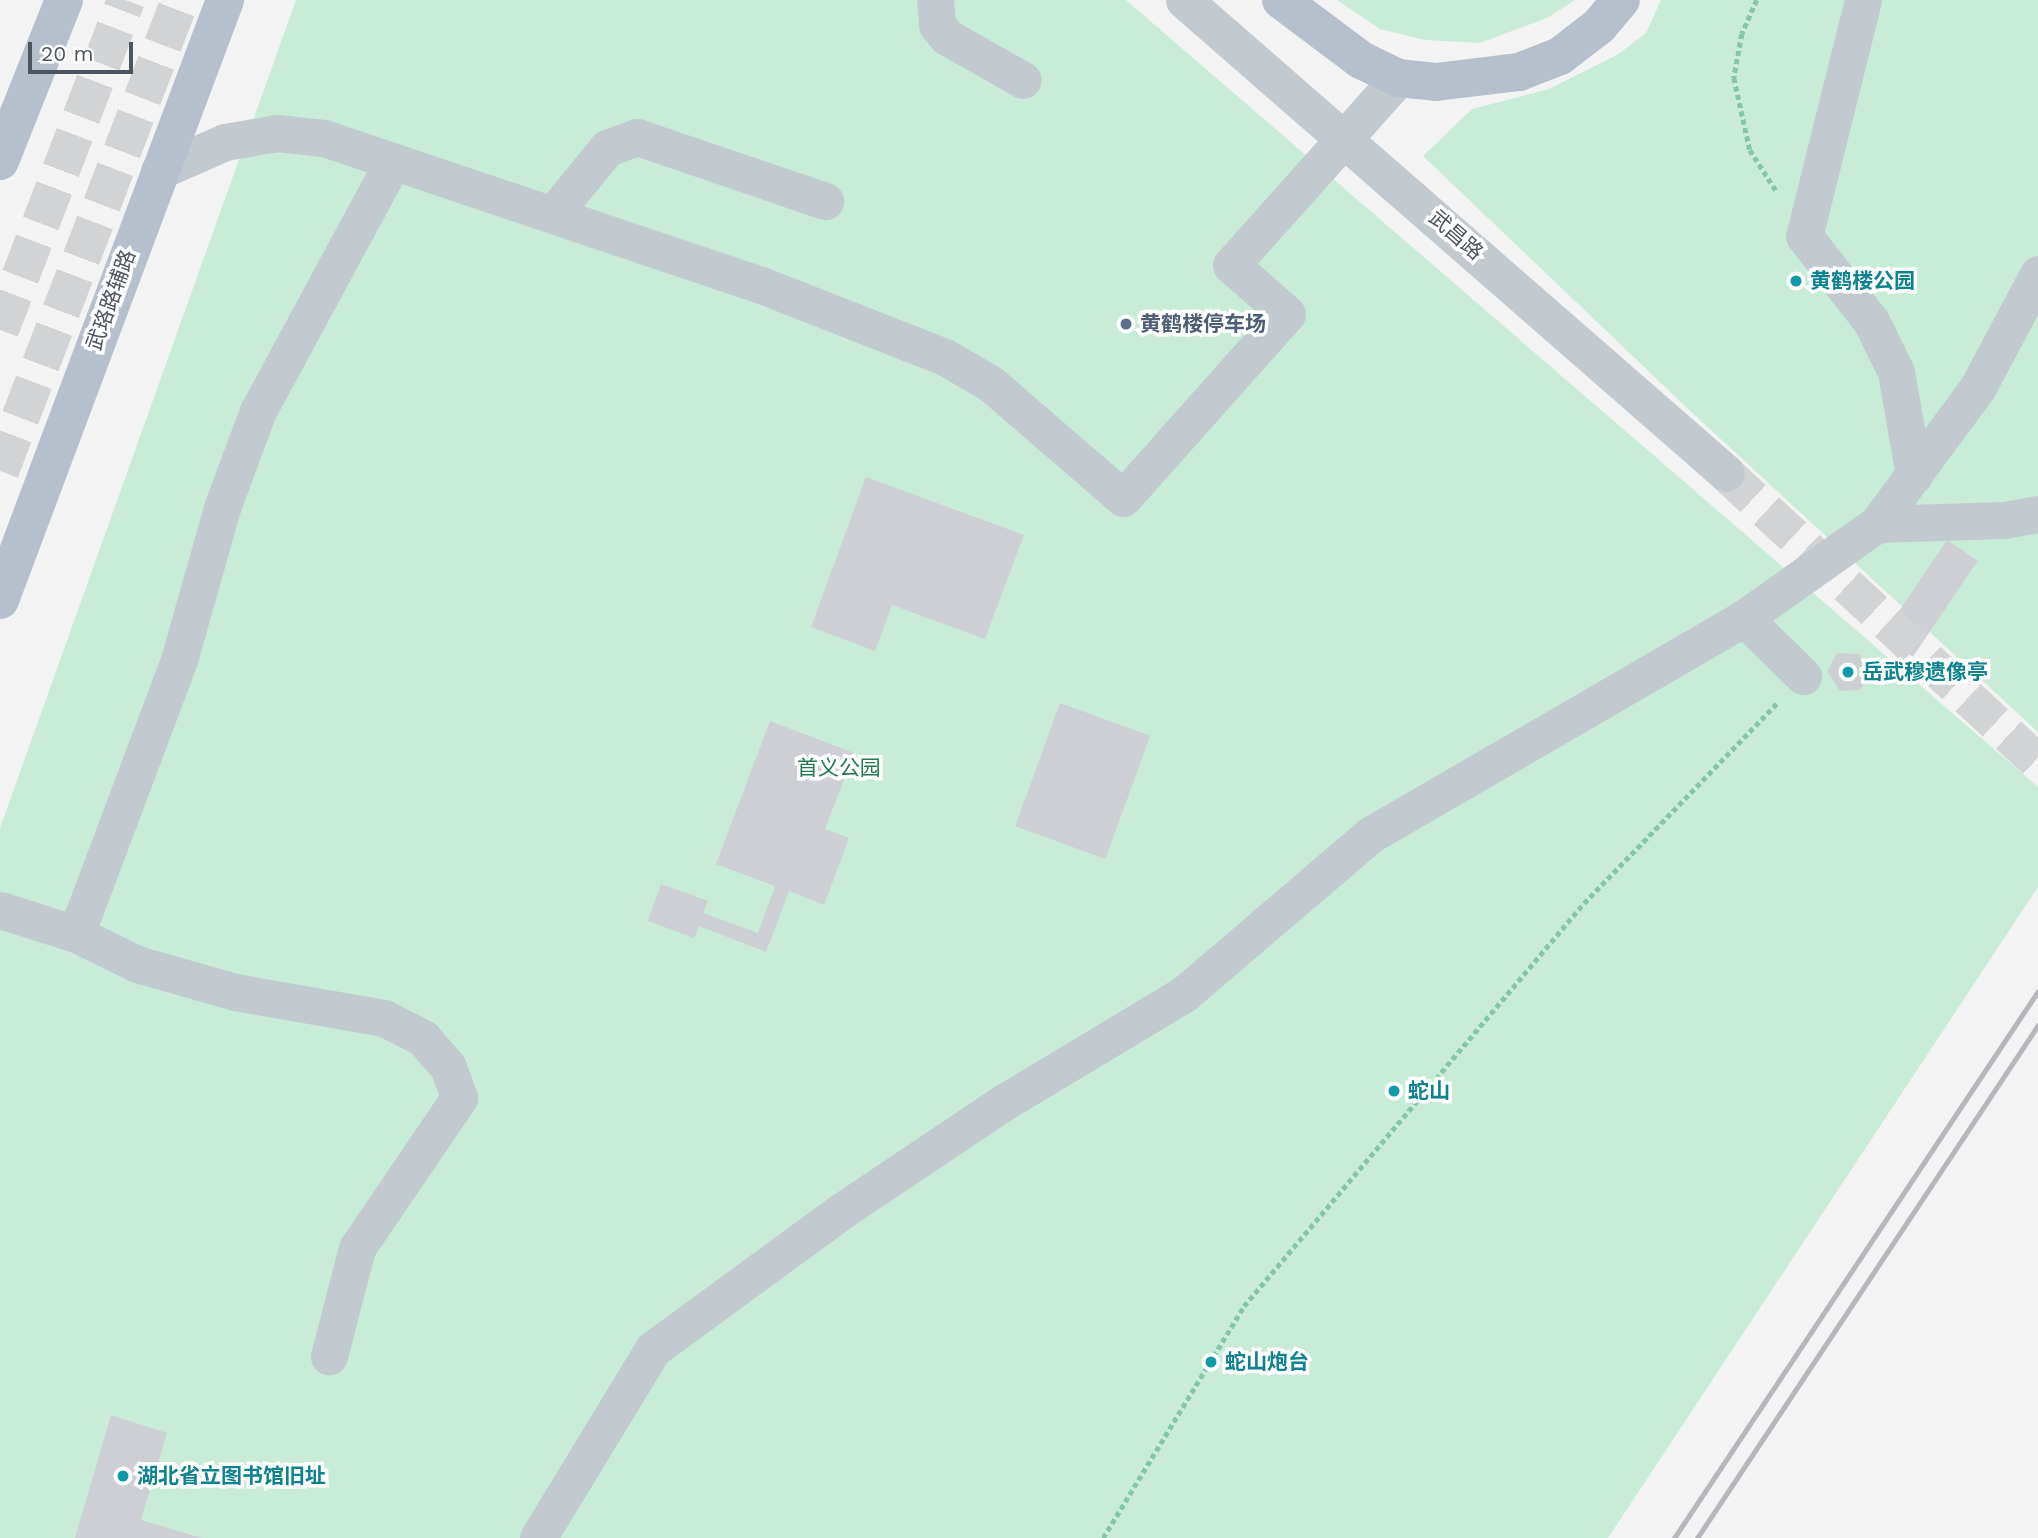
<!DOCTYPE html>
<meta charset="utf-8">
<style>
body{margin:0}
#map{position:relative;width:2038px;height:1538px;overflow:hidden;background:#f4f3f3;font-family:"Work Sans","Noto Sans SC",sans-serif}
div>[style]{position:absolute}
[style*='--x']{left:calc(var(--x)*1px);top:calc(var(--y)*1px);width:calc(var(--w)*1px);rotate:calc(var(--a)*1deg)}
.green>*{inset:0;background:#c8ecd8}
.building>*{inset:0;background:#cdcfd4;transform-origin:0 0}
.minor-tunnel>*{height:37px;margin-top:-18.5px;transform-origin:0;background:repeating-linear-gradient(90deg,#d2d3d5 0 37px,transparent 0 55px)}
.highway-tunnel>*{height:38px;margin-top:-19px;transform-origin:0;background:repeating-linear-gradient(90deg,#d2d3d5 0 38px,transparent 0 57px)}
.path>*{height:4.5px;margin-top:-2.25px;transform-origin:0;background:repeating-linear-gradient(90deg,#83c6aa 0 5px,transparent 0 8.5px)}
.minor>*{height:37px;margin:-18.5px;padding:0 18.5px;transform-origin:18.5px;border-radius:18.5px;background:#c2c9cf}
.major>*{height:38px;margin:-19px;padding:0 19px;transform-origin:19px;border-radius:19px;background:#b6c0cd}
.rail>*{height:5px;margin:-2.5px;padding:0 2.5px;transform-origin:2.5px;border-radius:2.5px;background:#b6b7bc}
.dots>*{width:19px;height:19px;translate:-50% -50%;box-sizing:border-box;border:4px solid #fff;border-radius:50%}
span{translate:-50% -50%;white-space:nowrap;text-align:center;line-height:1.15;-webkit-text-stroke:7px #fff;paint-order:stroke}
.street-label{font-size:21px;color:#4c545e}
.culture-label{font-size:21px;color:#0d838f;font-weight:700}
.left{translate:0 -50%;text-align:left}
.service-label{font-size:21px;color:#4e5e75;font-weight:700}
.park-label{font-size:21px;color:#237955}
.scale{position:absolute;left:28px;top:42px;width:105px;height:32px;box-sizing:border-box;border:4px solid #4c545e;border-top:0;padding-left:9px;font-size:21px;line-height:24px;white-space:nowrap;color:#4c545e;-webkit-text-stroke:5px #fff;paint-order:stroke}
</style>
<div id="map">
<div class="green">
<i style="clip-path:polygon(296px 0,1126px 0,2038px 787px,2038px 887px,1608px 1538px,0 1538px,0 828px)"></i>
<i style="clip-path:polygon(1337px 0,1575px 0,1547px 18px,1480px 43px,1425px 40px,1380px 29px)"></i>
<i style="clip-path:polygon(1661px 0,2038px 0,2038px 732px,1685px 406px,1423px 156px,1472px 109px,1549px 89px,1617px 55px,1646px 33px)"></i>
</div>
<div class="building">
<i style="clip-path:polygon(866px 477px,1024px 535px,985px 639px,892px 605px,875px 651px,811px 627px)"></i>
<i style="left:1947px;top:540px;width:37px;height:116px;rotate:34deg"></i>
<i style="clip-path:polygon(1837px 653px,1859px 654px,1870px 673px,1860px 690px,1840px 691px,1827px 671px)"></i>
<i style="left:1060px;top:703px;width:96px;height:131px;rotate:20deg"></i>
<i style="clip-path:polygon(770px 721px,854px 753px,825px 829px,849px 838px,824px 905px,789px 891px,766px 952px,699px 926px,694px 938px,648px 921px,661px 884px,708px 901px,703px 913px,758px 933px,775px 886px,716px 864px)"></i>
<i style="clip-path:polygon(111px 1415px,167px 1433px,141px 1520px,202px 1538px,75px 1538px)"></i>
</div>
<div class="minor-tunnel">
<i style="--x:1726;--y:473;--w:425;--a:42.8"></i>
</div>
<div class="highway-tunnel">
<i style="--x:0;--y:330;--w:353;--a:-69.1"></i>
<i style="--x:0;--y:471;--w:504;--a:-69.08"></i>
</div>
<div class="path">
<i style="--x:1757;--y:0;--w:37;--a:114"></i>
<i style="--x:1742;--y:34;--w:45;--a:100.3"></i>
<i style="--x:1734;--y:78;--w:74;--a:77.5"></i>
<i style="--x:1750;--y:150;--w:50;--a:57.3"></i>
<i style="--x:1103;--y:1538;--w:271;--a:-58.7"></i>
<i style="--x:1244;--y:1306;--w:527;--a:-49.85"></i>
<i style="--x:1584;--y:903;--w:279;--a:-46"></i>
</div>
<div class="minor">
<i style="--x:935;--y:0;--w:25;--a:85"></i>
<i style="--x:937;--y:25;--w:16;--a:50"></i>
<i style="--x:947;--y:37;--w:87;--a:29.5"></i>
<i style="--x:1184;--y:0;--w:719;--a:41.11"></i>
<i style="--x:1863;--y:0;--w:243;--a:104"></i>
<i style="--x:1804;--y:236;--w:108;--a:51.8"></i>
<i style="--x:1871;--y:321;--w:57;--a:63.9"></i>
<i style="--x:1896;--y:372;--w:105;--a:80.1"></i>
<i style="--x:159;--y:171;--w:72;--a:-23.7"></i>
<i style="--x:225;--y:142;--w:53;--a:-9.8"></i>
<i style="--x:277;--y:133;--w:47;--a:6.1"></i>
<i style="--x:324;--y:138;--w:461;--a:18.6"></i>
<i style="--x:761;--y:285;--w:198;--a:21.4"></i>
<i style="--x:945;--y:357;--w:53;--a:30.4"></i>
<i style="--x:991;--y:384;--w:174;--a:40.8"></i>
<i style="--x:1123;--y:498;--w:246;--a:-48.3"></i>
<i style="--x:1287;--y:314;--w:74;--a:-138.8"></i>
<i style="--x:1231;--y:265;--w:251;--a:-48.2"></i>
<i style="--x:553;--y:214;--w:85;--a:-50.7"></i>
<i style="--x:607;--y:148;--w:32;--a:-20"></i>
<i style="--x:637;--y:137;--w:199;--a:18.8"></i>
<i style="--x:1877;--y:524;--w:170;--a:-53.6"></i>
<i style="--x:1978;--y:387;--w:128;--a:-62"></i>
<i style="--x:1744;--y:618;--w:163;--a:-35.3"></i>
<i style="--x:1877;--y:524;--w:127;--a:-1.8"></i>
<i style="--x:2004;--y:520;--w:35;--a:-10"></i>
<i style="--x:0;--y:910;--w:80;--a:17.5"></i>
<i style="--x:76;--y:934;--w:68;--a:26.2"></i>
<i style="--x:137;--y:964;--w:102;--a:15.9"></i>
<i style="--x:235;--y:992;--w:151;--a:9.9"></i>
<i style="--x:384;--y:1018;--w:44;--a:27.1"></i>
<i style="--x:423;--y:1038;--w:38;--a:49"></i>
<i style="--x:448;--y:1067;--w:33;--a:70"></i>
<i style="--x:459;--y:1098;--w:181;--a:124.2"></i>
<i style="--x:357;--y:1248;--w:112;--a:104.5"></i>
<i style="--x:76;--y:934;--w:293;--a:-69.4"></i>
<i style="--x:179;--y:660;--w:161;--a:-74.2"></i>
<i style="--x:223;--y:505;--w:100;--a:-69.6"></i>
<i style="--x:258;--y:411;--w:284;--a:-61.6"></i>
<i style="--x:538;--y:1538;--w:221;--a:-58.7"></i>
<i style="--x:653;--y:1349;--w:232;--a:-36.2"></i>
<i style="--x:840;--y:1212;--w:200;--a:-33.8"></i>
<i style="--x:1006;--y:1101;--w:208;--a:-31"></i>
<i style="--x:1184;--y:994;--w:245;--a:-40.5"></i>
<i style="--x:1370;--y:835;--w:432;--a:-30.1"></i>
<i style="--x:1744;--y:618;--w:83;--a:44.5"></i>
</div>
<div class="major">
<i style="--x:1281;--y:0;--w:100;--a:36.9"></i>
<i style="--x:1361;--y:60;--w:41;--a:25.9"></i>
<i style="--x:1398;--y:78;--w:38;--a:6"></i>
<i style="--x:1436;--y:82;--w:84;--a:-6.9"></i>
<i style="--x:1519;--y:72;--w:44;--a:-21.3"></i>
<i style="--x:1560;--y:56;--w:49;--a:-37.6"></i>
<i style="--x:1599;--y:26;--w:34;--a:-50"></i>
<i style="--x:0;--y:161;--w:173;--a:-68.3"></i>
<i style="--x:0;--y:600;--w:641;--a:-69.44"></i>
</div>
<div class="rail">
<i style="--x:1674;--y:1538;--w:657;--a:-56.36"></i>
<i style="--x:1697;--y:1538;--w:616;--a:-56.39"></i>
</div>
<div class="dots">
<i style="left:1796px;top:281px;background:#0f9aa8"></i>
<i style="left:1126px;top:324px;background:#5c6f8a"></i>
<i style="left:1848px;top:672px;background:#0f9aa8"></i>
<i style="left:1394px;top:1091px;background:#0f9aa8"></i>
<i style="left:1211px;top:1362px;background:#0f9aa8"></i>
<i style="left:123px;top:1476px;background:#0f9aa8"></i>
</div>
<div class="street-label">
<span style="left:1456px;top:235px;rotate:41deg">武昌路</span>
<span style="left:111px;top:300px;rotate:-70deg">武珞路辅路</span>
</div>
<div class="culture-label">
<span class="left" style="left:1810px;top:281px">黄鹤楼公园</span>
<span class="left" style="left:1862px;top:672px">岳武穆遗像亭</span>
<span class="left" style="left:1408px;top:1091px">蛇山</span>
<span class="left" style="left:1225px;top:1362px">蛇山炮台</span>
<span class="left" style="left:137px;top:1476px">湖北省立图书馆旧址</span>
</div>
<div class="service-label">
<span class="left" style="left:1140px;top:324px">黄鹤楼停车场</span>
</div>
<div class="park-label">
<span style="left:839px;top:768px">首义公园</span>
</div>
<div class="scale">20 m</div>
</div>
